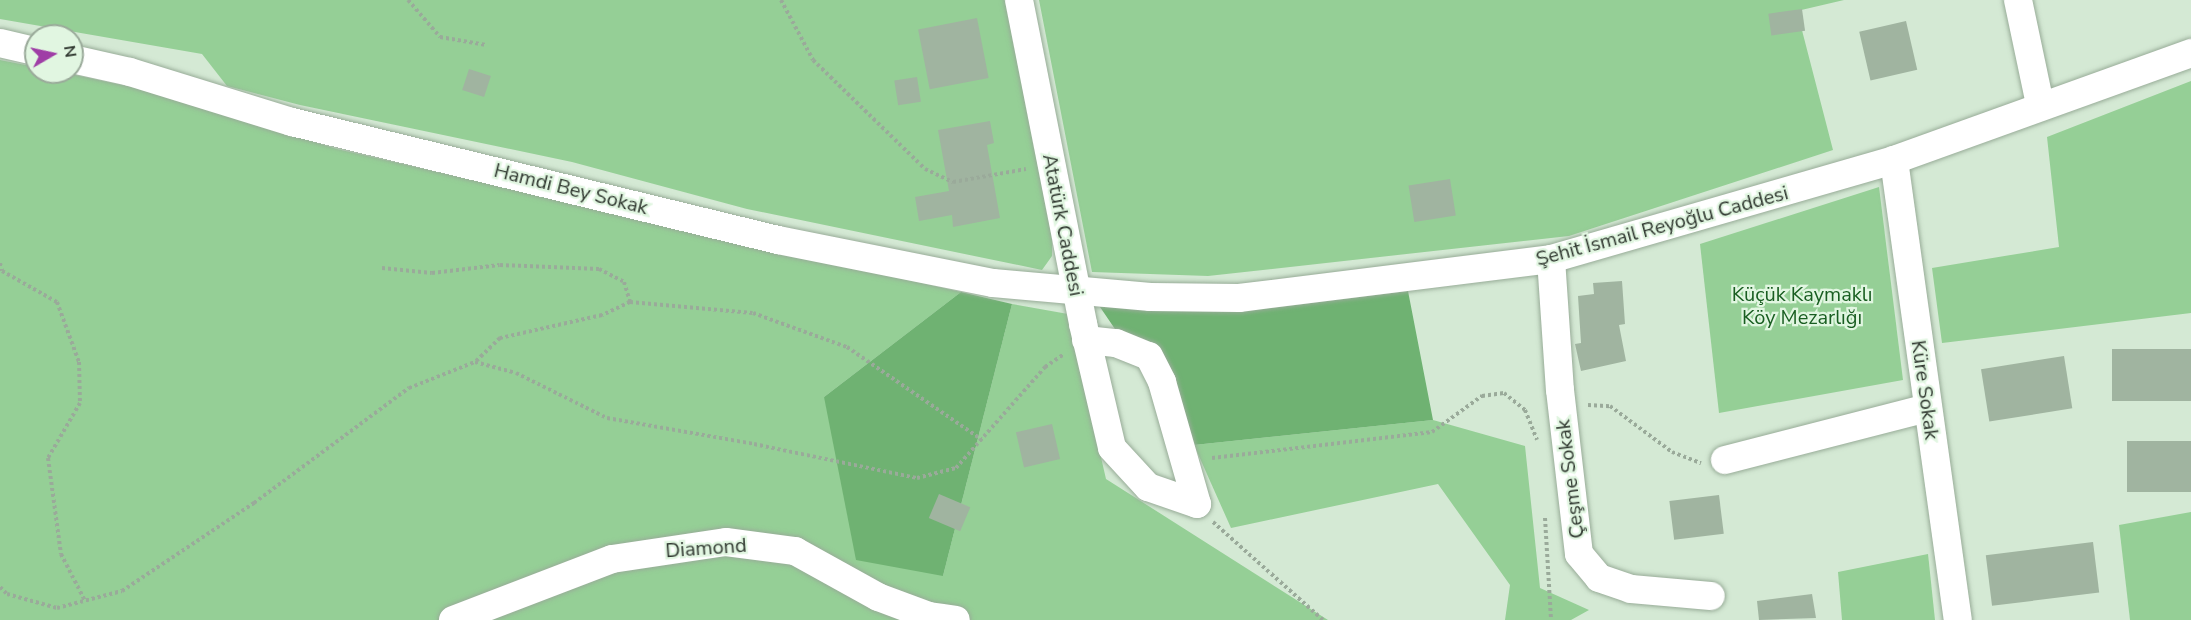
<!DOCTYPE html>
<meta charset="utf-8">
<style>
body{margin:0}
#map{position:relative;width:2191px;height:620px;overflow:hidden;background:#d4e9d4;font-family:"Nunito Sans",sans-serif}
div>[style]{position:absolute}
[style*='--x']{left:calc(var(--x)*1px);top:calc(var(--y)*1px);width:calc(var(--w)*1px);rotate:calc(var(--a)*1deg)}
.green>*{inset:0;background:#95cf96}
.forest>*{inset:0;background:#6fb272}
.building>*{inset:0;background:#a0b4a0;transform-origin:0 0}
.path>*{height:4px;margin-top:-2px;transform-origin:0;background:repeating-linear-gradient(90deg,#9aaa9a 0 3px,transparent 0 6px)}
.roads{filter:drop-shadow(0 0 2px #98ac98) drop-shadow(0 0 2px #98ac98)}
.minor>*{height:28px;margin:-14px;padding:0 14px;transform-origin:14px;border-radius:14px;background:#fff}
span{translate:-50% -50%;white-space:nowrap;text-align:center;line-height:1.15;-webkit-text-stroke:4.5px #e1f6e1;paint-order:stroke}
.street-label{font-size:20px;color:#303830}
.park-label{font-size:20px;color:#195e21}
.north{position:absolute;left:24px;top:24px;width:60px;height:60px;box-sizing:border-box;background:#e1f6e1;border:2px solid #9aaa9a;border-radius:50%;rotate:81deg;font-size:16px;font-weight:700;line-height:24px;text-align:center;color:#303830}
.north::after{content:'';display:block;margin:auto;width:21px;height:27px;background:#9f3ea6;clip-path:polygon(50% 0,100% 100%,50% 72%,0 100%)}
</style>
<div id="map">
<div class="green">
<i style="clip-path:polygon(0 0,1008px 0,1052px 230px,1052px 256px,1042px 270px,747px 209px,572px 162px,300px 105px,227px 86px,202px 54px,0 19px)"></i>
<i style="clip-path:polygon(1039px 0,1844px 0,1797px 11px,1833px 150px,1569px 236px,1208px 276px,1092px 272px)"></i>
<i style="clip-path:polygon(0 60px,36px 67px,36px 72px,61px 72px,136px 88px,337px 149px,961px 292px,824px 397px,943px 576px,1012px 304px,1068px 314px,1106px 479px,1328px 620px,0 620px)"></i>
<i style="clip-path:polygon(2191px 81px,2191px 313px,1942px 343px,1932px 268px,2059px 247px,2047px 137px)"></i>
<i style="clip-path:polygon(1879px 187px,1903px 380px,1719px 413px,1700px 244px)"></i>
<i style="clip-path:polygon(1433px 420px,1525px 446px,1540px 588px,1589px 610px,1571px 620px,1505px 620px,1510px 585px,1438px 484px,1231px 528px,1194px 445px)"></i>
<i style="clip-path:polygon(2191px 512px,2191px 620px,2130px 620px,2119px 525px)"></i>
<i style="clip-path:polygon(1928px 554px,1935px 620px,1842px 620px,1838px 572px)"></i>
</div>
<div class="forest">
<i style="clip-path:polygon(1408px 291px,1433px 420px,1194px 445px,1100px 307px,1271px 308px)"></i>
<i style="clip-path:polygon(961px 292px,1012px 304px,943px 576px,856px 560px,824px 397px)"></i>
</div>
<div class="building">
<i style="left:1802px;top:9px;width:22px;height:34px;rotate:82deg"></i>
<i style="left:977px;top:18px;width:61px;height:60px;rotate:79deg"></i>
<i style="left:1906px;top:21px;width:50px;height:48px;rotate:77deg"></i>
<i style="left:469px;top:69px;width:23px;height:22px;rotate:18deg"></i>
<i style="left:917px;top:77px;width:25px;height:23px;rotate:81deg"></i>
<i style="clip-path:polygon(990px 121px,994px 143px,987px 145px,1000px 218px,953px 227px,952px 215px,919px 221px,915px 197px,949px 191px,938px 130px)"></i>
<i style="left:1450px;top:179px;width:37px;height:42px;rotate:81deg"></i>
<i style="clip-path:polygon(1622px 281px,1625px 324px,1619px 325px,1626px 361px,1581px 371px,1575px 344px,1581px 343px,1578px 296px,1594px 294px,1593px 283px)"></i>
<i style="left:2191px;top:349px;width:52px;height:79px;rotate:90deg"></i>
<i style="left:2064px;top:356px;width:53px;height:84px;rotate:81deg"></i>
<i style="left:1052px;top:424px;width:36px;height:37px;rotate:77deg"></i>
<i style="left:2191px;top:441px;width:51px;height:64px;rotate:90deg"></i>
<i style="left:939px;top:494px;width:34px;height:26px;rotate:23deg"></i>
<i style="left:1719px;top:495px;width:39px;height:50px;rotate:83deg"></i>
<i style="left:2093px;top:542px;width:51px;height:108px;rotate:83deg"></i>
<i style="clip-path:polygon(1812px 594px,1816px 618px,1759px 620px,1757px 601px)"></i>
</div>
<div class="path">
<i style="--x:408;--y:0;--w:49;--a:49.1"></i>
<i style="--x:440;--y:37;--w:47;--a:9.9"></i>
<i style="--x:781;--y:0;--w:68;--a:61.9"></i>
<i style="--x:813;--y:60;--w:156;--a:44.2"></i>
<i style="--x:925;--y:169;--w:31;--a:25"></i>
<i style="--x:953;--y:182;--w:74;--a:-10.1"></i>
<i style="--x:0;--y:263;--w:8;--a:76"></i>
<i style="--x:2;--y:271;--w:63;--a:29.4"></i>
<i style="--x:57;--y:302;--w:64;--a:69.9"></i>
<i style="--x:79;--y:362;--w:41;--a:88.6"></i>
<i style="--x:80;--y:403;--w:64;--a:120.2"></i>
<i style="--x:48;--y:458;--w:97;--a:82.3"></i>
<i style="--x:61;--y:554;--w:53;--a:62.9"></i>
<i style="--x:382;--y:268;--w:50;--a:5.7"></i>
<i style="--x:432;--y:273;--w:68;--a:-6.7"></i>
<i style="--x:500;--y:265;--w:99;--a:2.3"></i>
<i style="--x:599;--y:269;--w:28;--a:27"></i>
<i style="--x:624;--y:282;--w:21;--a:73"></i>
<i style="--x:630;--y:302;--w:31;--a:155"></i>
<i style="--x:602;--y:315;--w:105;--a:167.3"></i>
<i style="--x:500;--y:338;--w:35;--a:136"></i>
<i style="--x:630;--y:302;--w:123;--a:5.1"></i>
<i style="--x:753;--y:313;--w:100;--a:19.9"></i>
<i style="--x:847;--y:347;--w:163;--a:34.5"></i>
<i style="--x:1588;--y:405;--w:22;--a:3"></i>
<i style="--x:1610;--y:406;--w:77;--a:36.6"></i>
<i style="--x:1672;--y:452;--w:31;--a:21"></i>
<i style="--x:1212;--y:458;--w:222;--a:-6.7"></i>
<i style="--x:1432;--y:432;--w:62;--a:-35.8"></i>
<i style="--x:1482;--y:396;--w:22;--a:-8"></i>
<i style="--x:1504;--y:393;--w:27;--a:39"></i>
<i style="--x:1525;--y:410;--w:32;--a:68"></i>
<i style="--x:1545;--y:518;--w:102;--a:86.6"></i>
<i style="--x:1213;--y:522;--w:147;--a:41.7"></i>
<i style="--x:0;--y:587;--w:10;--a:45"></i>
<i style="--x:7;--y:594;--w:52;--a:15.6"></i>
<i style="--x:57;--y:608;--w:67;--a:-14.7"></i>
<i style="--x:122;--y:591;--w:159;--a:-33.7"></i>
<i style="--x:254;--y:503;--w:193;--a:-36.6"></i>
<i style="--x:409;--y:388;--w:71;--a:-21.5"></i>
<i style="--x:475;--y:362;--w:42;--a:15"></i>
<i style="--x:516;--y:373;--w:102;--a:26.3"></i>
<i style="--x:607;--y:418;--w:149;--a:10"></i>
<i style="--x:754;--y:444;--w:167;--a:11.8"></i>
<i style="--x:917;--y:478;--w:40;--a:-14.4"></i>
<i style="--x:956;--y:468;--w:135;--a:-48.6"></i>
<i style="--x:1045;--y:367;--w:22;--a:-34"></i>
</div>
<div class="roads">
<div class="minor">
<i style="--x:1019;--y:0;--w:330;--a:78.8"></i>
<i style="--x:1083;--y:324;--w:127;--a:76.8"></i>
<i style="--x:1112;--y:448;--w:53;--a:47.3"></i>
<i style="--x:1148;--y:487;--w:52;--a:19.1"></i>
<i style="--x:2018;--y:0;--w:106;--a:78.1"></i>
<i style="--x:0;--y:43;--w:37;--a:13"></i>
<i style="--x:72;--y:59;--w:59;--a:12.6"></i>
<i style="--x:130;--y:72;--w:170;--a:17.2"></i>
<i style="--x:292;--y:122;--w:500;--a:13.65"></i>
<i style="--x:778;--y:240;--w:219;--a:11.3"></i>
<i style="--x:993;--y:283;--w:158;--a:5.1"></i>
<i style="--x:1150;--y:297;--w:89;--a:0.6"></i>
<i style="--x:1239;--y:298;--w:314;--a:-7.1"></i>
<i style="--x:1551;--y:259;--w:357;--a:-16.1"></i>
<i style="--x:1894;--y:160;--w:316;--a:-19.8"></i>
<i style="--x:1894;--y:160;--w:464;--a:82.1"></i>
<i style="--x:1551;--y:259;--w:131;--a:86.1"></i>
<i style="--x:1560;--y:390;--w:165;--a:83.4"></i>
<i style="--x:1579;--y:554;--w:31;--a:50"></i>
<i style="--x:1599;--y:578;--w:34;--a:19"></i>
<i style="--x:1631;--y:589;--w:80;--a:5"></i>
<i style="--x:1086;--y:340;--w:30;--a:6"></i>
<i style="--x:1116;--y:343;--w:35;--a:22"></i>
<i style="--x:1149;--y:356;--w:29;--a:63"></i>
<i style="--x:1162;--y:382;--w:127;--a:74"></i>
<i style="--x:1725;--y:460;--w:209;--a:-14.4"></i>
<i style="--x:453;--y:620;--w:170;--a:-21"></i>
<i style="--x:612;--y:559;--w:115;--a:-8.5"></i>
<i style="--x:726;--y:542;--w:70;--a:7.4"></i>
<i style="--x:795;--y:551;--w:95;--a:29"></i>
<i style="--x:878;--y:597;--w:54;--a:20.4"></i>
<i style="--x:929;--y:616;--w:27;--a:8"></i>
</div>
</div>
<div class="street-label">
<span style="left:571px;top:189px;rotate:14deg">Hamdi Bey Sokak</span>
<span style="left:1063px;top:225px;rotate:79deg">Atatürk Caddesi</span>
<span style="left:1662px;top:226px;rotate:-15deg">Şehit İsmail Reyoğlu Caddesi</span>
<span style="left:1925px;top:390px;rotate:82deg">Küre Sokak</span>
<span style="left:1570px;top:479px;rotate:-97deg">Çeşme Sokak</span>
<span style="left:706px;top:548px;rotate:-4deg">Diamond</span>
</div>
<div class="park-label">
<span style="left:1802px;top:306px">Küçük Kaymaklı<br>Köy Mezarlığı</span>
</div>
<div class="north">N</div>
</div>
